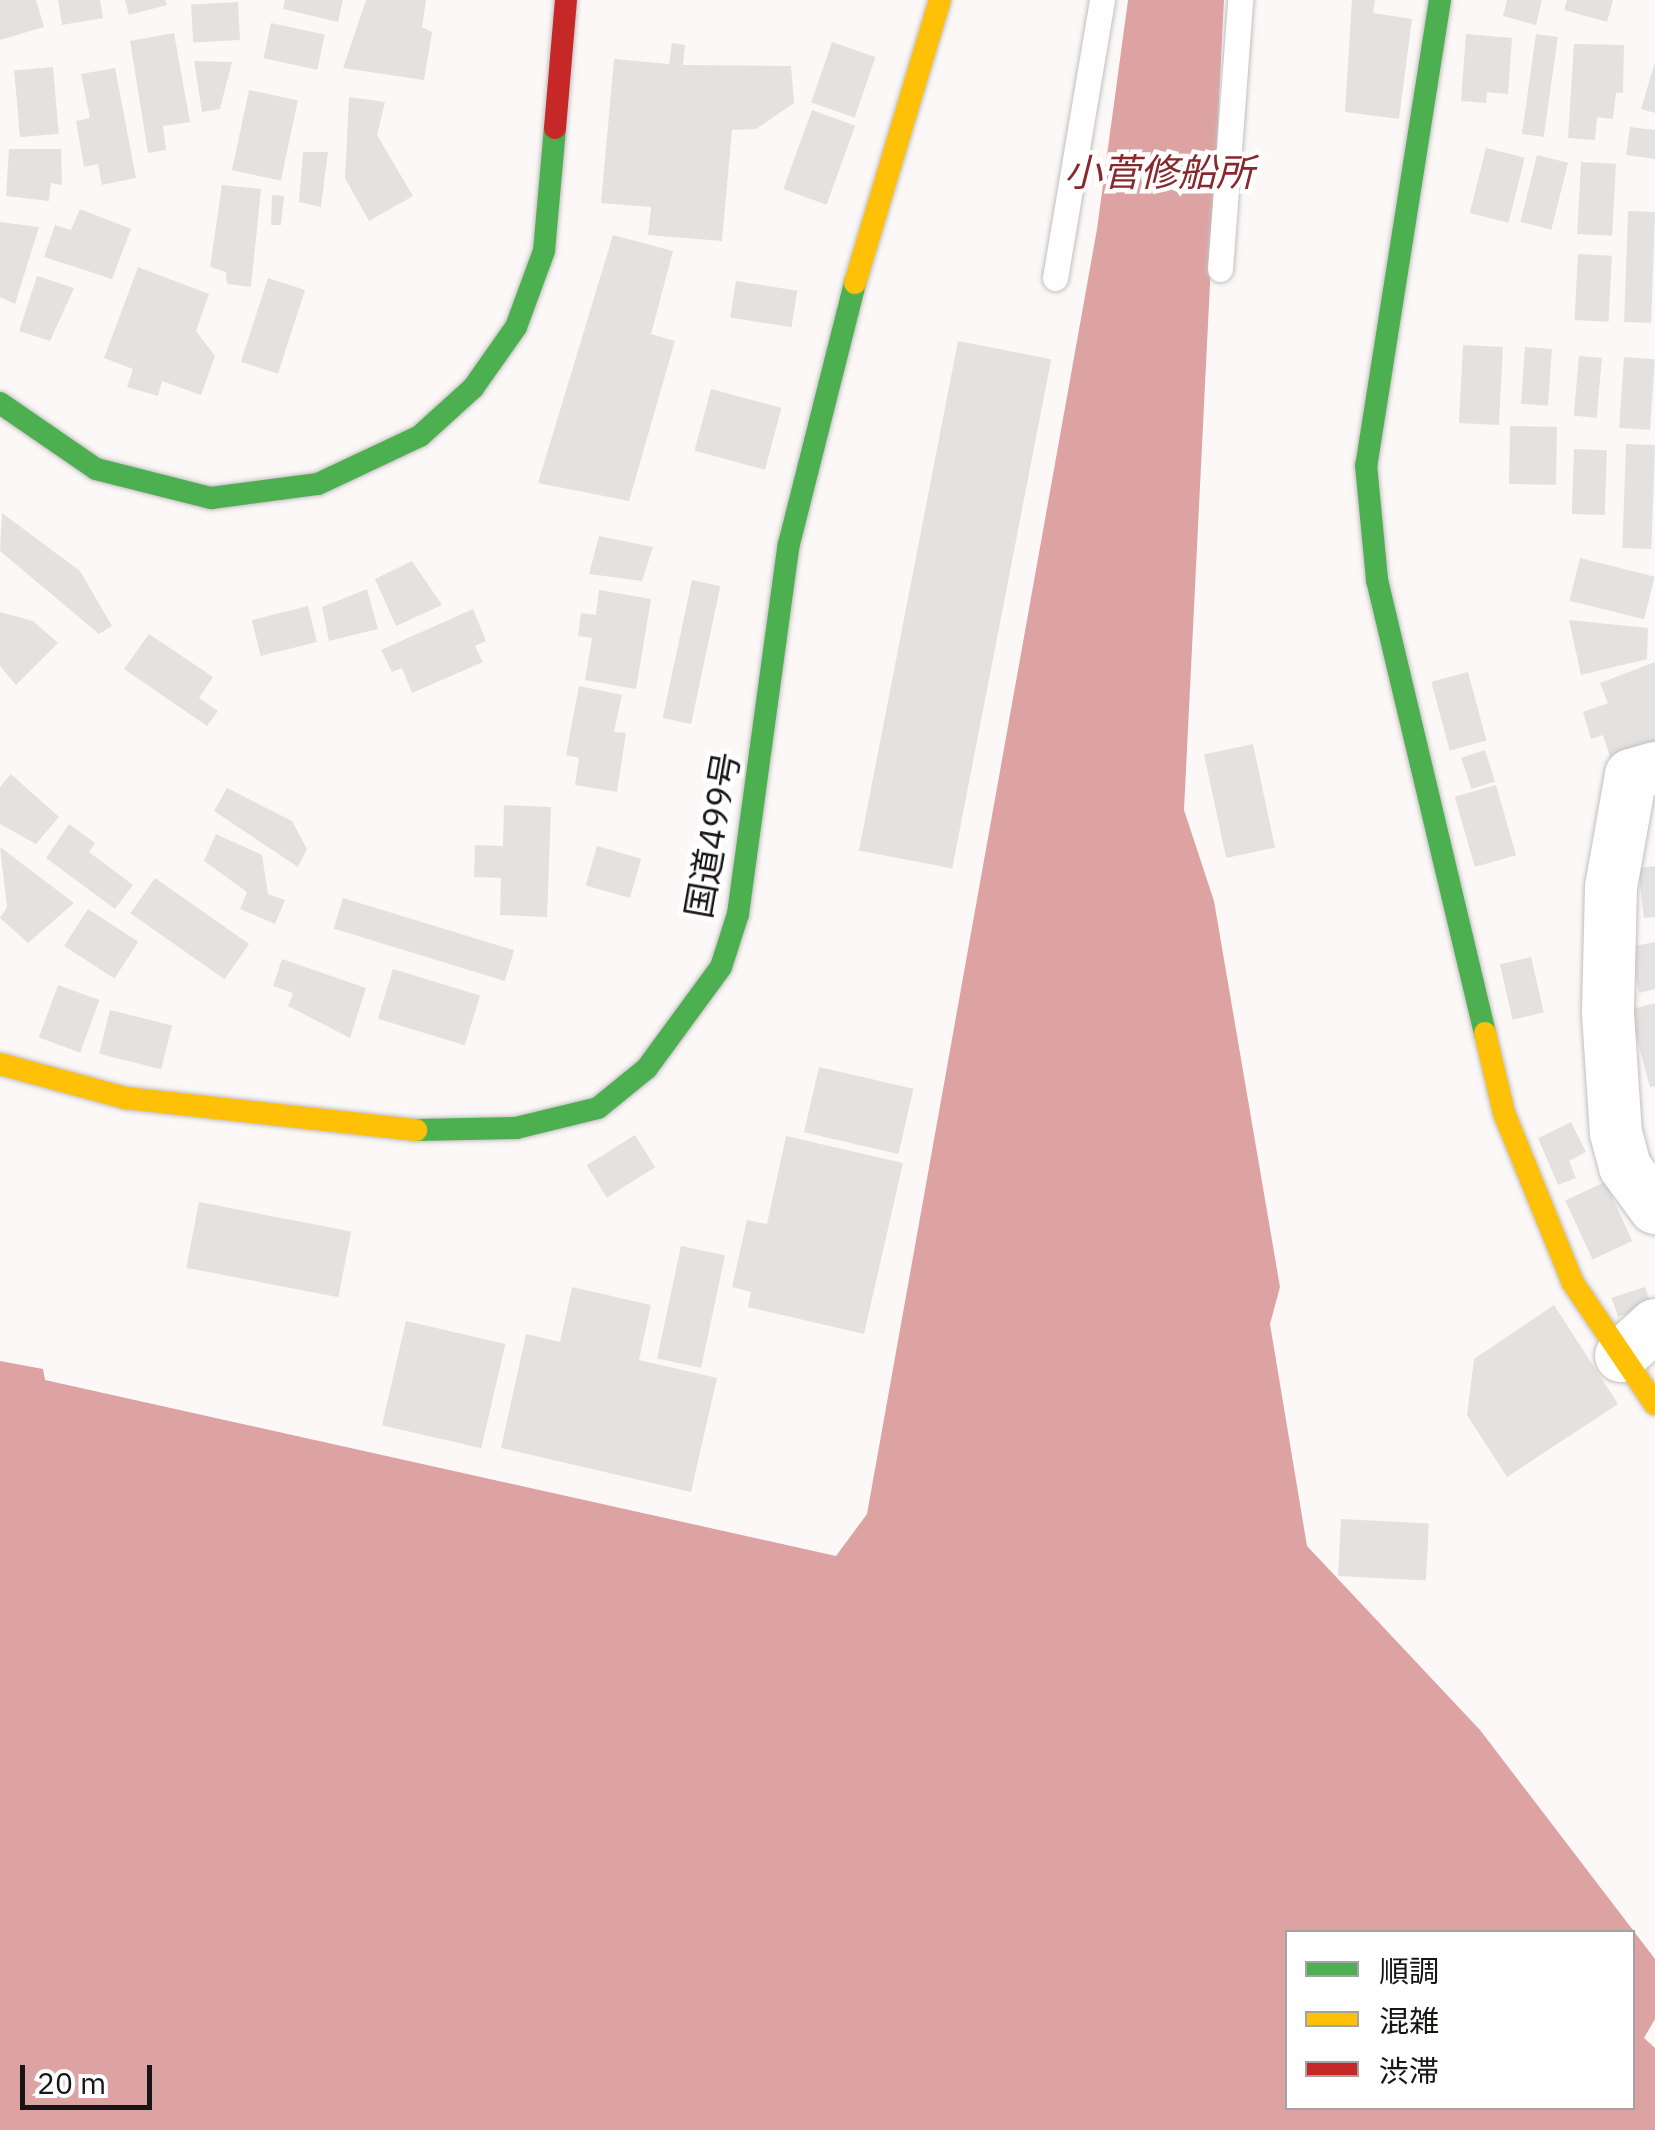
<!DOCTYPE html>
<meta charset="utf-8">
<style>
body{margin:0}
#map{position:relative;width:1655px;height:2130px;overflow:hidden;background:#fcf8f8;font-family:"IBM Plex Sans","Noto Sans JP",sans-serif}
div>[style]{position:absolute}
[style*='--x']{left:calc(var(--x)*1px);top:calc(var(--y)*1px);width:calc(var(--w)*1px);rotate:calc(var(--a)*1deg)}
.water>*{inset:0;background:#dda3a2}
.building>*{inset:0;background:#e4e1e1;transform-origin:0 0}
.roads{filter:drop-shadow(0 0 2px #c2bfbf) drop-shadow(0 0 2px #c2bfbf)}
.lane>*{height:25px;margin:-12.5px;padding:0 12.5px;transform-origin:12.5px;border-radius:12.5px;background:#fffefe}
.street>*{height:52px;margin:-26px;padding:0 26px;transform-origin:26px;border-radius:26px;background:#fffefe}
.fast>*{height:22px;margin:-11px;padding:0 11px;transform-origin:11px;border-radius:11px;background:#4caf50}
.slow>*{height:22px;margin:-11px;padding:0 11px;transform-origin:11px;border-radius:11px;background:#ffc107}
.jam>*{height:22px;margin:-11px;padding:0 11px;transform-origin:11px;border-radius:11px;background:#c62828}
span{translate:-50% -50%;white-space:nowrap;text-align:center;line-height:1.15;-webkit-text-stroke:9px #fff;paint-order:stroke}
.street-label{font-size:35px;color:#181515}
.water-label{font-size:38px;color:#88272c;font-style:italic}
.legend{position:absolute;left:1285px;top:1930px;width:350px;height:180px;box-sizing:border-box;background:#fff;border:2px solid #a3a1a1;margin:0;padding:12px 18px;list-style:none;font-size:30px;color:#181515}
.legend li{display:flex;align-items:center;gap:20px;height:50px}
.legend b{width:50px;border:2px solid #a3a1a1}
.scale{position:absolute;left:20px;top:2065px;width:132px;height:45px;box-sizing:border-box;border:5px solid #181515;border-top:0;padding-left:12px;font-size:30px;line-height:35px;white-space:nowrap;color:#181515;-webkit-text-stroke:8px #fff;paint-order:stroke}
</style>
<div id="map">
<div class="water">
<i style="clip-path:polygon(evenodd,1128px 0,1224px 0,1184px 810px,1214px 901px,1280px 1287px,1270px 1324px,1307px 1546px,1480px 1730px,1655px 1959px,1655px 2019px,1644px 2038px,1655px 2048px,1655px 2130px,0 2130px,0 1361px,43px 1369px,45px 1380px,836px 1556px,867px 1514px,1097px 229px,1128px 0,1632px 1932px,1632px 2108px,1288px 2108px,1288px 1932px,1632px 1932px)"></i>
</div>
<div class="building">
<i style="clip-path:polygon(0 0,36px 0,44px 27px,0 40px)"></i>
<i style="clip-path:polygon(58px 0,100px 0,103px 18px,62px 25px)"></i>
<i style="clip-path:polygon(125px 0,165px 0,167px 5px,129px 15px)"></i>
<i style="clip-path:polygon(285px 0,343px 0,338px 22px,283px 9px)"></i>
<i style="clip-path:polygon(366px 0,426px 0,422px 27px,432px 32px,424px 80px,343px 68px)"></i>
<i style="clip-path:polygon(1352px 0,1375px 0,1373px 13px,1412px 19px,1399px 119px,1345px 112px)"></i>
<i style="clip-path:polygon(1507px 0,1542px 0,1536px 25px,1503px 16px)"></i>
<i style="clip-path:polygon(1567px 0,1613px 0,1607px 22px,1564px 10px)"></i>
<i style="left:238px;top:2px;width:38px;height:47px;rotate:87deg"></i>
<i style="left:271px;top:23px;width:55px;height:36px;rotate:12deg"></i>
<i style="clip-path:polygon(174px 33px,190px 122px,163px 126px,166px 150px,148px 153px,130px 41px)"></i>
<i style="clip-path:polygon(1466px 34px,1512px 38px,1508px 94px,1487px 92px,1486px 103px,1461px 101px)"></i>
<i style="left:1536px;top:34px;width:22px;height:101px;rotate:8deg"></i>
<i style="left:832px;top:42px;width:46px;height:64px;rotate:19deg"></i>
<i style="clip-path:polygon(672px 43px,685px 45px,683px 65px,791px 66px,794px 103px,756px 129px,732px 130px,722px 241px,648px 235px,651px 207px,601px 203px,614px 59px,669px 64px)"></i>
<i style="clip-path:polygon(1574px 44px,1624px 45px,1623px 93px,1616px 93px,1613px 119px,1597px 117px,1595px 140px,1568px 138px)"></i>
<i style="clip-path:polygon(194px 61px,232px 62px,220px 109px,202px 112px)"></i>
<i style="clip-path:polygon(1655px 62px,1655px 113px,1641px 109px)"></i>
<i style="left:53px;top:67px;width:67px;height:39px;rotate:85deg"></i>
<i style="clip-path:polygon(115px 68px,136px 178px,102px 185px,98px 164px,84px 167px,76px 121px,90px 118px,81px 74px)"></i>
<i style="left:249px;top:90px;width:50px;height:82px;rotate:12deg"></i>
<i style="clip-path:polygon(349px 97px,385px 102px,377px 135px,413px 196px,369px 221px,345px 178px)"></i>
<i style="left:812px;top:110px;width:46px;height:84px;rotate:20deg"></i>
<i style="clip-path:polygon(1630px 127px,1655px 130px,1655px 159px,1626px 155px)"></i>
<i style="left:1486px;top:148px;width:40px;height:67px;rotate:14deg"></i>
<i style="clip-path:polygon(9px 149px,61px 149px,62px 185px,51px 183px,49px 201px,6px 196px)"></i>
<i style="clip-path:polygon(303px 152px,328px 152px,321px 207px,299px 202px)"></i>
<i style="left:1537px;top:155px;width:32px;height:69px;rotate:14deg"></i>
<i style="left:1581px;top:162px;width:35px;height:72px;rotate:3deg"></i>
<i style="clip-path:polygon(222px 185px,261px 189px,251px 287px,227px 284px,226px 272px,210px 267px)"></i>
<i style="clip-path:polygon(272px 195px,284px 196px,281px 225px,271px 225px)"></i>
<i style="clip-path:polygon(80px 209px,131px 229px,112px 279px,44px 257px,55px 225px,71px 230px)"></i>
<i style="left:1628px;top:211px;width:27px;height:111px;rotate:2deg"></i>
<i style="clip-path:polygon(0 222px,39px 227px,15px 304px,0 297px)"></i>
<i style="clip-path:polygon(613px 235px,673px 251px,651px 334px,675px 341px,629px 501px,538px 483px)"></i>
<i style="left:1578px;top:254px;width:34px;height:66px;rotate:3deg"></i>
<i style="clip-path:polygon(138px 267px,209px 294px,196px 331px,215px 356px,201px 395px,162px 381px,158px 396px,127px 387px,133px 369px,104px 358px)"></i>
<i style="clip-path:polygon(37px 276px,74px 288px,50px 341px,19px 331px)"></i>
<i style="left:268px;top:278px;width:39px;height:88px;rotate:18deg"></i>
<i style="left:736px;top:281px;width:62px;height:37px;rotate:9deg"></i>
<i style="left:958px;top:341px;width:95px;height:519px;rotate:11deg"></i>
<i style="left:1463px;top:345px;width:40px;height:78px;rotate:3deg"></i>
<i style="left:1525px;top:347px;width:27px;height:57px;rotate:4deg"></i>
<i style="left:1579px;top:356px;width:23px;height:60px;rotate:5deg"></i>
<i style="left:1624px;top:357px;width:31px;height:71px;rotate:4deg"></i>
<i style="left:711px;top:389px;width:73px;height:64px;rotate:15deg"></i>
<i style="left:1510px;top:426px;width:47px;height:58px;rotate:1deg"></i>
<i style="left:1626px;top:444px;width:29px;height:104px;rotate:2deg"></i>
<i style="left:1574px;top:449px;width:33px;height:65px;rotate:2deg"></i>
<i style="clip-path:polygon(2px 513px,80px 571px,112px 626px,99px 634px,0 551px)"></i>
<i style="clip-path:polygon(599px 536px,653px 547px,642px 581px,589px 574px)"></i>
<i style="left:1580px;top:558px;width:77px;height:44px;rotate:14deg"></i>
<i style="clip-path:polygon(412px 561px,442px 605px,396px 626px,375px 579px)"></i>
<i style="left:692px;top:580px;width:29px;height:141px;rotate:12deg"></i>
<i style="clip-path:polygon(367px 589px,378px 629px,329px 641px,322px 607px)"></i>
<i style="clip-path:polygon(599px 590px,651px 599px,636px 689px,585px 680px,592px 638px,578px 636px,581px 613px,596px 615px)"></i>
<i style="left:308px;top:606px;width:37px;height:58px;rotate:76deg"></i>
<i style="clip-path:polygon(473px 609px,486px 641px,475px 646px,483px 662px,412px 693px,402px 668px,392px 672px,381px 650px)"></i>
<i style="clip-path:polygon(0 612px,33px 621px,58px 643px,16px 685px,0 666px)"></i>
<i style="clip-path:polygon(1569px 620px,1648px 628px,1647px 659px,1581px 675px)"></i>
<i style="clip-path:polygon(149px 634px,213px 677px,199px 698px,218px 711px,207px 726px,124px 669px)"></i>
<i style="clip-path:polygon(1655px 662px,1655px 747px,1611px 760px,1603px 735px,1591px 739px,1583px 712px,1608px 703px,1600px 683px)"></i>
<i style="left:1468px;top:672px;width:71px;height:38px;rotate:75deg"></i>
<i style="clip-path:polygon(579px 686px,622px 695px,614px 732px,626px 733px,617px 792px,575px 785px,579px 758px,566px 755px)"></i>
<i style="left:1253px;top:744px;width:106px;height:50px;rotate:78deg"></i>
<i style="left:1485px;top:750px;width:33px;height:25px;rotate:72deg"></i>
<i style="clip-path:polygon(11px 774px,59px 817px,36px 844px,0 824px,0 787px)"></i>
<i style="left:1496px;top:785px;width:73px;height:43px;rotate:74deg"></i>
<i style="clip-path:polygon(227px 788px,292px 821px,307px 849px,298px 867px,214px 811px)"></i>
<i style="clip-path:polygon(504px 805px,551px 807px,547px 917px,500px 915px,501px 878px,474px 877px,475px 845px,503px 846px)"></i>
<i style="clip-path:polygon(69px 824px,95px 843px,89px 852px,133px 885px,115px 909px,46px 858px)"></i>
<i style="clip-path:polygon(216px 834px,262px 855px,268px 894px,285px 900px,275px 924px,240px 909px,247px 892px,204px 861px)"></i>
<i style="left:597px;top:846px;width:46px;height:41px;rotate:16deg"></i>
<i style="clip-path:polygon(0 847px,74px 903px,28px 943px,0 918px,7px 907px)"></i>
<i style="clip-path:polygon(1655px 866px,1655px 917px,1644px 918px,1638px 868px)"></i>
<i style="left:155px;top:878px;width:115px;height:43px;rotate:35deg"></i>
<i style="left:343px;top:898px;width:179px;height:32px;rotate:17deg"></i>
<i style="left:88px;top:909px;width:60px;height:44px;rotate:33deg"></i>
<i style="clip-path:polygon(1655px 942px,1655px 989px,1639px 993px,1630px 947px)"></i>
<i style="left:1531px;top:957px;width:57px;height:32px;rotate:77deg"></i>
<i style="clip-path:polygon(282px 959px,366px 988px,350px 1038px,288px 1006px,293px 993px,273px 986px)"></i>
<i style="left:393px;top:969px;width:91px;height:52px;rotate:17deg"></i>
<i style="left:58px;top:985px;width:44px;height:56px;rotate:20deg"></i>
<i style="clip-path:polygon(1655px 1003px,1655px 1086px,1650px 1087px,1629px 1010px)"></i>
<i style="left:110px;top:1010px;width:64px;height:45px;rotate:14deg"></i>
<i style="left:819px;top:1067px;width:97px;height:67px;rotate:13deg"></i>
<i style="clip-path:polygon(1571px 1122px,1586px 1152px,1569px 1161px,1576px 1178px,1558px 1185px,1538px 1138px)"></i>
<i style="left:635px;top:1135px;width:38px;height:57px;rotate:58deg"></i>
<i style="clip-path:polygon(786px 1136px,903px 1163px,864px 1334px,748px 1307px,751px 1292px,732px 1287px,747px 1220px,767px 1224px)"></i>
<i style="left:1605px;top:1182px;width:65px;height:44px;rotate:65deg"></i>
<i style="left:199px;top:1202px;width:155px;height:67px;rotate:11deg"></i>
<i style="left:681px;top:1246px;width:45px;height:115px;rotate:12deg"></i>
<i style="clip-path:polygon(572px 1287px,651px 1305px,639px 1360px,717px 1378px,691px 1492px,501px 1448px,526px 1334px,560px 1342px)"></i>
<i style="left:1645px;top:1287px;width:20px;height:35px;rotate:72deg"></i>
<i style="clip-path:polygon(1554px 1305px,1618px 1404px,1507px 1477px,1467px 1415px,1474px 1359px)"></i>
<i style="left:406px;top:1321px;width:102px;height:107px;rotate:13deg"></i>
<i style="left:1341px;top:1519px;width:88px;height:57px;rotate:3deg"></i>
</div>
<div class="roads">
<div class="lane">
<i style="--x:1220;--y:269;--w:270;--a:-85.7"></i>
<i style="--x:1055;--y:278;--w:282;--a:-80.4"></i>
</div>
<div class="street">
<i style="--x:1655;--y:768;--w:25;--a:164"></i>
<i style="--x:1631;--y:775;--w:114;--a:100.1"></i>
<i style="--x:1611;--y:887;--w:127;--a:91.4"></i>
<i style="--x:1608;--y:1014;--w:119;--a:86.2"></i>
<i style="--x:1616;--y:1133;--w:35;--a:75"></i>
<i style="--x:1625;--y:1167;--w:51;--a:53.8"></i>
<i style="--x:1621;--y:1356;--w:46;--a:-42.4"></i>
</div>
<div class="fast">
<i style="--x:1440;--y:0;--w:471;--a:99"></i>
<i style="--x:1366;--y:465;--w:116;--a:84.5"></i>
<i style="--x:1377;--y:580;--w:466;--a:76.6"></i>
<i style="--x:0;--y:403;--w:116;--a:34.5"></i>
<i style="--x:96;--y:469;--w:119;--a:14.2"></i>
<i style="--x:211;--y:498;--w:108;--a:-7.5"></i>
<i style="--x:318;--y:484;--w:113;--a:-25.2"></i>
<i style="--x:420;--y:436;--w:72;--a:-42.2"></i>
<i style="--x:473;--y:388;--w:75;--a:-54.8"></i>
<i style="--x:516;--y:327;--w:81;--a:-69.8"></i>
<i style="--x:544;--y:251;--w:123;--a:-84.9"></i>
<i style="--x:416;--y:1130;--w:100;--a:-1.1"></i>
<i style="--x:516;--y:1128;--w:84;--a:-13.7"></i>
<i style="--x:598;--y:1108;--w:63;--a:-39.2"></i>
<i style="--x:647;--y:1068;--w:125;--a:-53.8"></i>
<i style="--x:721;--y:967;--w:56;--a:-72.2"></i>
<i style="--x:738;--y:914;--w:373;--a:-82.2"></i>
<i style="--x:789;--y:544;--w:269;--a:-75.8"></i>
</div>
<div class="slow">
<i style="--x:855;--y:283;--w:295;--a:-73.3"></i>
<i style="--x:1485;--y:1033;--w:82;--a:76.6"></i>
<i style="--x:1504;--y:1113;--w:183;--a:67.9"></i>
<i style="--x:1573;--y:1283;--w:146;--a:55.9"></i>
<i style="--x:0;--y:1064;--w:130;--a:15.2"></i>
<i style="--x:125;--y:1098;--w:293;--a:6.3"></i>
</div>
<div class="jam">
<i style="--x:555;--y:128;--w:128;--a:-85.1"></i>
</div>
</div>
<div class="street-label">
<span style="left:712px;top:835px;rotate:-80deg">国道499号</span>
</div>
<div class="water-label">
<span style="left:1159px;top:172px">小菅修船所</span>
</div>
<ul class="legend">
<li><b style="height:12px;background:#4caf50"></b>順調</li>
<li><b style="height:12px;background:#ffc107"></b>混雑</li>
<li><b style="height:12px;background:#c62828"></b>渋滞</li>
</ul>
<div class="scale">20 m</div>
</div>
